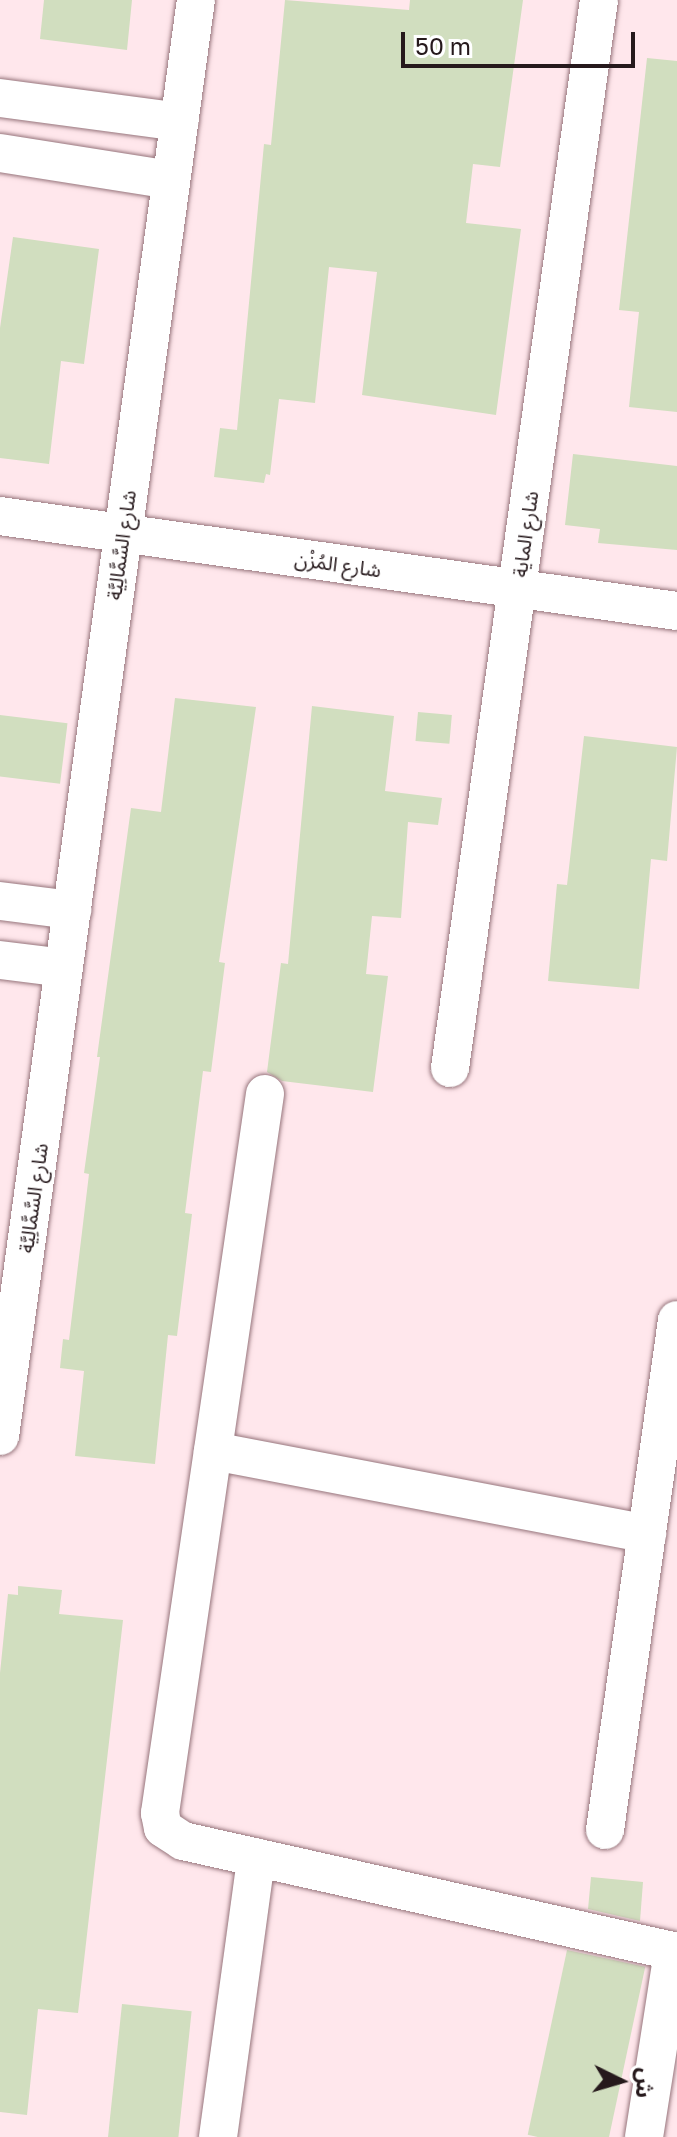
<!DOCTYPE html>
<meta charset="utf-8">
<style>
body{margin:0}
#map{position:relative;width:677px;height:2137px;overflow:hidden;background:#ffe7ec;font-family:"Golos Text","Noto Sans Arabic",sans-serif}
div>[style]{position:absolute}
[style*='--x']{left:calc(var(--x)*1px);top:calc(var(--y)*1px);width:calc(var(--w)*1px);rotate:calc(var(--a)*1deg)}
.building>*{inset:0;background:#d1debf;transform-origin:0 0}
.roads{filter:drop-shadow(0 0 2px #97757c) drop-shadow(0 0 2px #97757c)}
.minor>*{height:38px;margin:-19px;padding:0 19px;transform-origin:19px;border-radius:19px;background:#fff}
span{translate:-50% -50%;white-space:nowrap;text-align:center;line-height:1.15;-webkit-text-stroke:6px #fff;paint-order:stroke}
.street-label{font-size:20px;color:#26191c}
.north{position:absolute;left:581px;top:2041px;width:80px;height:80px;-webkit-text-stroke:6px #fff;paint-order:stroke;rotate:95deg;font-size:22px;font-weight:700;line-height:32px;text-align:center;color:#26191c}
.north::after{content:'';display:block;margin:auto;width:28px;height:36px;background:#26191c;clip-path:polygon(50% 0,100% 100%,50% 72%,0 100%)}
.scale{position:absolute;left:401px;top:32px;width:234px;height:36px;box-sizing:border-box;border:4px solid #26191c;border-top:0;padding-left:10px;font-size:24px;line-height:28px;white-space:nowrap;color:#26191c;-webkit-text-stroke:6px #fff;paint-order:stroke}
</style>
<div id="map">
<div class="building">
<i style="clip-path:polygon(44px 0,132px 0,127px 50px,40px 39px)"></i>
<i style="clip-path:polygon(285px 0,409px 10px,410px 0,523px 0,500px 167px,473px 164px,466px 223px,521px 229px,496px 415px,362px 395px,377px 272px,329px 267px,315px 403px,279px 399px,270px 475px,266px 474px,264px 483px,214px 477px,220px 428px,237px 430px,264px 144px,271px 145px)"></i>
<i style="clip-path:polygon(647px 58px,677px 61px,677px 412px,629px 407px,639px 312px,619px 310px)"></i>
<i style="clip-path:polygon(13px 237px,99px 249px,84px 364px,61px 361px,49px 464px,0 458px,0 328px)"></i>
<i style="clip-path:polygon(573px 454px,677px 466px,677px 550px,598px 543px,600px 529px,565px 525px)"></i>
<i style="clip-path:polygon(175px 698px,256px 707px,219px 962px,225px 963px,211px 1072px,203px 1071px,185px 1213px,192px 1214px,177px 1336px,168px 1335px,155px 1464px,75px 1456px,84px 1371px,60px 1368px,63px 1339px,69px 1340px,89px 1174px,84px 1173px,100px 1057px,97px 1057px,131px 808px,161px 812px)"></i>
<i style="clip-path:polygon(312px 706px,394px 716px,385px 791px,442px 798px,438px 825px,408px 822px,401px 918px,372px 916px,366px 974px,388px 976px,373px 1092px,282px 1081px,267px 1072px,281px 963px,288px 964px)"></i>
<i style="left:418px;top:712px;width:34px;height:29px;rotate:5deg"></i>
<i style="left:0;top:715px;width:68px;height:61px;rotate:7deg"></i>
<i style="clip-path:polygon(584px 736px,677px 747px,667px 861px,651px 859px,639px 989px,548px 981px,557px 884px,567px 885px)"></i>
<i style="clip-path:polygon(18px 1586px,62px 1590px,59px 1614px,123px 1620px,78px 2013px,38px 2009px,27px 2115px,0 2112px,0 1673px,8px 1594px,18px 1595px)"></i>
<i style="clip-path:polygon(591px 1877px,643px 1882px,640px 1921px,588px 1909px)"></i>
<i style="left:567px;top:1950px;width:80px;height:189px;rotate:12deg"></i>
<i style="left:122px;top:2004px;width:70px;height:134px;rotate:6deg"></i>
</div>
<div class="roads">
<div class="minor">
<i style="--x:0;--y:98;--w:181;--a:7.6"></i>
<i style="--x:0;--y:153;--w:173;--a:9"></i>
<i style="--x:0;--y:516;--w:684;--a:7.99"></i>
<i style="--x:0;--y:901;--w:73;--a:7.1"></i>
<i style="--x:0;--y:960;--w:64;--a:7.1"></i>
<i style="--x:450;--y:1068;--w:1078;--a:-82.06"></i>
<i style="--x:265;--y:1094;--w:727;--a:98.31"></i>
<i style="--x:160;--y:1813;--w:15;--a:79"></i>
<i style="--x:163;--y:1828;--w:24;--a:33"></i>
<i style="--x:183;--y:1841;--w:506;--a:12.66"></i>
<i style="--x:0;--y:1436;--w:1449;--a:-82.23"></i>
<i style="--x:213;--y:1451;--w:442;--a:10.8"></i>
<i style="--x:605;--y:1830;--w:515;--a:-81.96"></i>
<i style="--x:218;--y:2137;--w:282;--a:-82.2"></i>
<i style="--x:644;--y:2137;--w:188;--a:-81.1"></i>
</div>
</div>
<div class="street-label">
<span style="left:525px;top:534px;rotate:-82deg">شارع الماية</span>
<span style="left:121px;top:545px;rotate:-82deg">شارع السَّمَّالِيَّة</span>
<span style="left:338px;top:564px;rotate:8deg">شارع المُزْن</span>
<span style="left:33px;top:1198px;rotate:-82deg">شارع السَّمَّالِيَّة</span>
</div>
<div class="north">ش</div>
<div class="scale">50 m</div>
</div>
